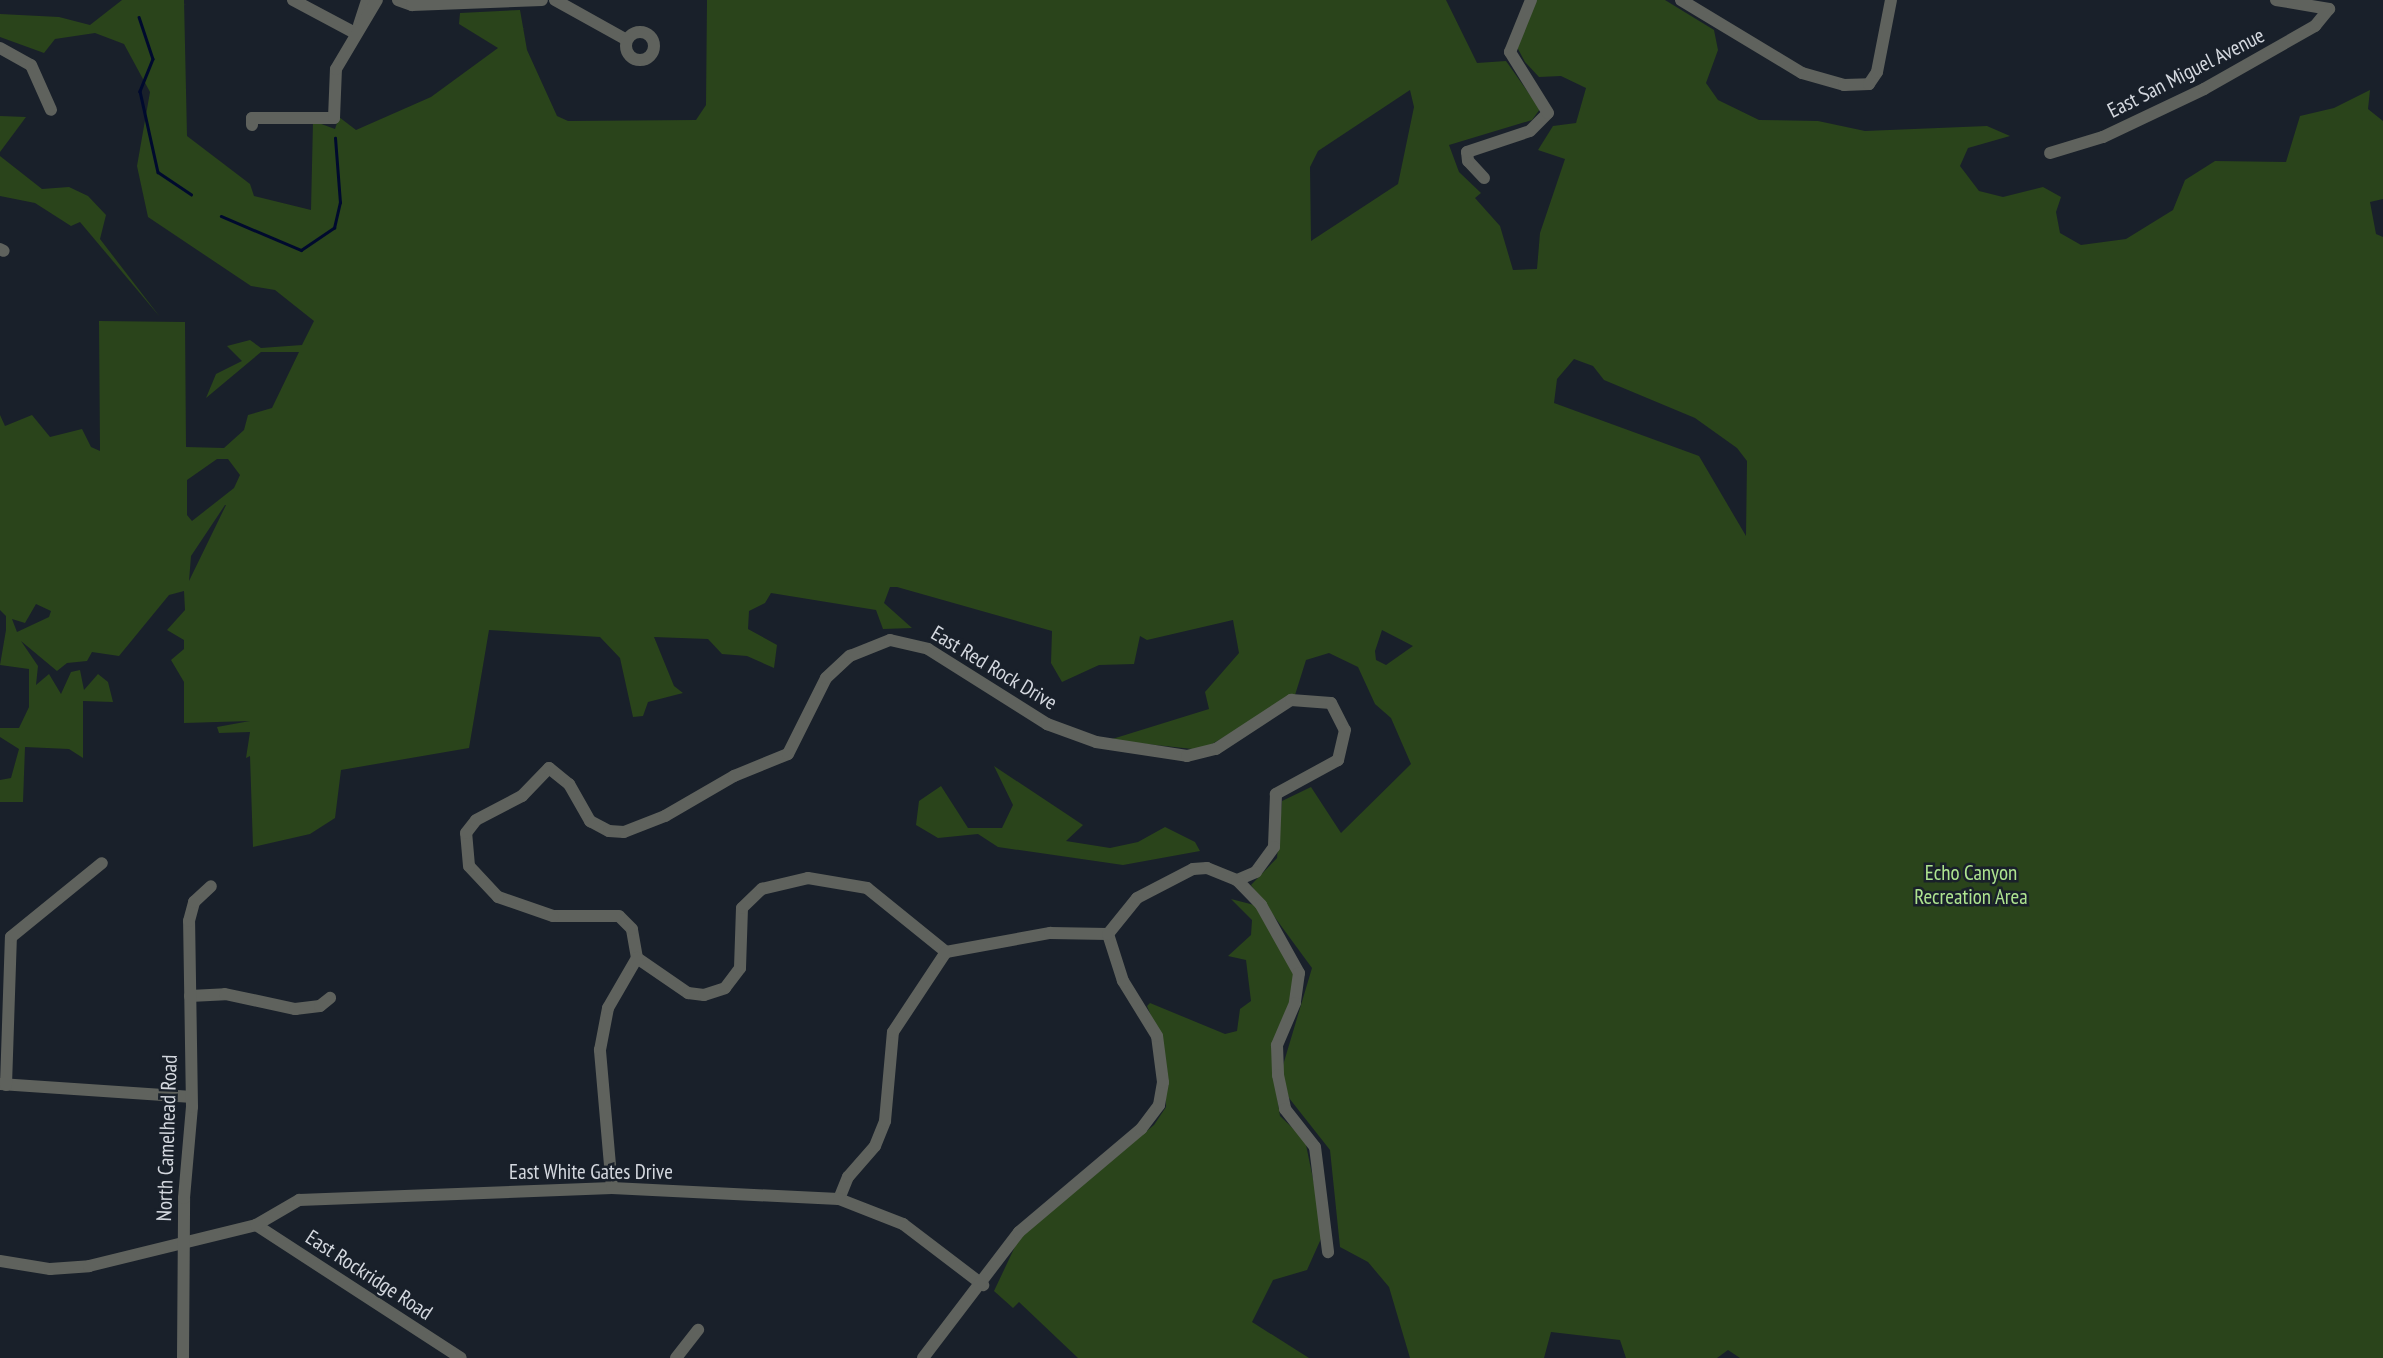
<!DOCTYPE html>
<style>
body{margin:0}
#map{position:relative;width:2383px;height:1358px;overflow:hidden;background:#19202a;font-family:"PT Sans Narrow",sans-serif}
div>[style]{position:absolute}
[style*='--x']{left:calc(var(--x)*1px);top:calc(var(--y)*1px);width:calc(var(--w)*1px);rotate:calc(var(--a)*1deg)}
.green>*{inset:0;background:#2a441b}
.stream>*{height:2.5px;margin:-1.25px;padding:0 1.25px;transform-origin:1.25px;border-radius:1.25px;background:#000a2e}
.minor>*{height:12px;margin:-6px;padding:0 6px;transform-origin:6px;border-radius:6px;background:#5f625d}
.minor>.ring{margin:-6px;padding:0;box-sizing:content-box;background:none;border:12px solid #5f625d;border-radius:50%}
span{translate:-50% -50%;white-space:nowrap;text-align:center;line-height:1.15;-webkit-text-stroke:5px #19202a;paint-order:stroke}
.street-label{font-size:21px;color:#d4d8df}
.park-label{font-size:21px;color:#aee490}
</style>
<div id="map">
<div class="green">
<i style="clip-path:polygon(evenodd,122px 0,184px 0,187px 136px,250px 184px,254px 196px,311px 210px,313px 121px,335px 129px,339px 117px,356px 130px,431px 97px,498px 48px,459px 24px,460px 13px,520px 10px,527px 50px,557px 116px,568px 121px,696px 120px,706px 105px,707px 0,1446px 0,1477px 63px,1506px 61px,1540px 109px,1532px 120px,1449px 145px,1459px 172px,1481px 193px,1475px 198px,1500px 226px,1513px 270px,1537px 269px,1540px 233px,1565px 159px,1538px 150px,1553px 126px,1576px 123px,1586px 88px,1561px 76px,1539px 77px,1525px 62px,1517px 47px,1536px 0,1665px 0,1714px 30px,1718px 50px,1706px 83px,1718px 100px,1759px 120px,1818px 121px,1865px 131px,1987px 126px,2010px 136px,1968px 148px,1960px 166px,1979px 191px,2003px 197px,2043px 187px,2061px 197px,2056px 212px,2060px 233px,2081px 245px,2126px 239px,2173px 210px,2185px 180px,2215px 161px,2286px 162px,2300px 116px,2334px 108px,2370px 90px,2368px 109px,2383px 121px,2383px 199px,2370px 202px,2376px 234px,2383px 237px,2383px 1358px,1740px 1358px,1728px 1350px,1717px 1358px,1626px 1358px,1620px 1340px,1551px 1332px,1544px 1358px,1410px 1358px,1389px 1287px,1368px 1262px,1340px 1247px,1330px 1150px,1289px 1098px,1281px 1072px,1312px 968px,1251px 885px,1277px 858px,1282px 801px,1311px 787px,1341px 833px,1411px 764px,1391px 718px,1375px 704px,1358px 667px,1329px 653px,1306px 660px,1295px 695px,1202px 750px,1109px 740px,1209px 709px,1205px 692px,1239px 653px,1233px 620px,1147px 640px,1140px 636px,1134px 664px,1099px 665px,1062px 682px,1051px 663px,1052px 631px,897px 587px,890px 587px,884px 603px,912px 628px,883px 629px,876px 610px,771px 593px,765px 603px,749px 611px,748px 629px,777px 645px,774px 668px,747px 656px,722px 654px,708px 639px,654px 637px,674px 686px,683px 693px,648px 702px,643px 716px,633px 717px,620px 658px,600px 637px,489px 630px,469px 748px,341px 770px,335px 818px,310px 834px,253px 847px,250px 756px,246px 758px,250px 732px,219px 733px,217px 727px,250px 721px,184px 723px,184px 682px,171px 660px,184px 649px,184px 640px,167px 630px,185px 610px,184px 591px,169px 595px,119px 656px,92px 652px,87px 661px,67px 663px,57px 671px,21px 641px,38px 666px,36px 685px,49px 674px,61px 694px,71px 672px,80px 670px,84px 690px,98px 674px,108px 682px,113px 702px,83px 701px,83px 758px,69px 749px,25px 747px,23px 802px,0 802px,0 780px,11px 778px,19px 749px,0 737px,0 728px,19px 728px,29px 707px,29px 669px,0 665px,6px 630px,6px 616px,0 610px,0 415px,5px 426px,32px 415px,50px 437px,82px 429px,91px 447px,100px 451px,99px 321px,185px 322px,186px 447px,224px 448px,244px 430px,248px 415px,272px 408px,299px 352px,261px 352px,206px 398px,216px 374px,242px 361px,227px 346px,250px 340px,261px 348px,302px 345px,314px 321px,275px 290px,251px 286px,148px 217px,137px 166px,150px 92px,124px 44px,95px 33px,55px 39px,44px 53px,0 37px,0 14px,59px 17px,90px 25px,122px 0,1410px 90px,1414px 107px,1398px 184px,1311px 241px,1310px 167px,1318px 151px,1410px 90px,122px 0,1574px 359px,1593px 366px,1604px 380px,1695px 418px,1737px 448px,1747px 461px,1746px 536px,1699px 456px,1554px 403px,1557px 379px,1574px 359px,122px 0,217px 459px,228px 459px,240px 475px,234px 488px,192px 521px,187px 515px,187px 480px,217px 459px,122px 0,225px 505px,226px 505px,189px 581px,191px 556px,225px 505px,122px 0,36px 604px,51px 611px,49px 617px,17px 632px,12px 619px,25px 623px,36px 604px,122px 0,1382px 630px,1413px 646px,1386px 665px,1376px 660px,1375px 651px,1382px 630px)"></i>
<i style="clip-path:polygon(0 116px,26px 117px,0 152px)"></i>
<i style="clip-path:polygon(0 156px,42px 189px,69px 187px,88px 196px,106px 215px,100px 239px,160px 317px,80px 222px,71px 226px,35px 203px,0 196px)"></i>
<i style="clip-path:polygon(994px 766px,1083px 825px,1066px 841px,1110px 848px,1138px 842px,1165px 827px,1195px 842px,1200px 851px,1123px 865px,998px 847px,978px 834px,938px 838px,916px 825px,919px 801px,941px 786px,968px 828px,1002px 828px,1013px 805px)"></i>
<i style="clip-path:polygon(1231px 899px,1258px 906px,1294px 969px,1294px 997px,1273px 1070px,1280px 1116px,1305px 1140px,1324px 1232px,1307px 1270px,1273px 1280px,1252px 1322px,1309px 1358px,1078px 1358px,1019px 1302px,1013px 1308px,994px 1291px,1021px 1234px,1154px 1125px,1166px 1107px,1163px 1044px,1147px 1006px,1150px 1003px,1225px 1034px,1237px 1031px,1240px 1009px,1251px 1001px,1246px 960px,1228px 956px,1251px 935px,1252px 920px)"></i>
</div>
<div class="stream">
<i style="--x:139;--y:17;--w:44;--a:71.6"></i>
<i style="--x:153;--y:59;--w:35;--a:112"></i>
<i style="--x:140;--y:91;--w:83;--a:77.5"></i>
<i style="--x:158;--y:172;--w:40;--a:34"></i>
<i style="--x:221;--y:216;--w:87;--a:23"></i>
<i style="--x:301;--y:250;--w:40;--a:-34"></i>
<i style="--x:334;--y:228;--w:26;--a:-77"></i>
<i style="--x:340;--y:203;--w:65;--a:-94.4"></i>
</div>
<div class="minor">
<i style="--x:293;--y:0;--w:70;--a:28"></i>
<i style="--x:398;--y:0;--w:15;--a:20"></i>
<i style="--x:412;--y:5;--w:130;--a:-2.2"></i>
<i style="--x:555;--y:0;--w:82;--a:29.1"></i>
<i style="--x:1681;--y:0;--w:141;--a:31.1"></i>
<i style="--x:1802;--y:73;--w:44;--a:15.9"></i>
<i style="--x:1844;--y:85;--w:25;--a:-2"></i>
<i style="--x:1869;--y:84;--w:14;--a:-56"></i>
<i style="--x:1877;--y:72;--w:73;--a:-79"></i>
<i style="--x:2276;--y:0;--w:54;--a:9.6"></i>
<i style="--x:359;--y:25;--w:26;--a:-72"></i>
<i class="ring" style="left:626px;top:32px;width:16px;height:16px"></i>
<i style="--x:0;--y:48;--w:35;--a:29"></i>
<i style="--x:31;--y:65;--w:49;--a:66"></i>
<i style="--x:252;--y:125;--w:7;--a:-90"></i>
<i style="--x:252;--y:118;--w:82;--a:0"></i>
<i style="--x:334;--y:118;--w:49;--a:-87.7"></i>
<i style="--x:336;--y:69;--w:80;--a:-59.3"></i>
<i style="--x:2050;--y:153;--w:55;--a:-16.8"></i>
<i style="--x:2103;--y:137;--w:112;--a:-25.4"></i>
<i style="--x:2204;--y:89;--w:128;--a:-29.6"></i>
<i style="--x:2315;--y:26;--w:22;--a:-51"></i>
<i style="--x:1484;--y:178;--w:23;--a:-133"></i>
<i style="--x:1468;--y:161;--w:9;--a:-96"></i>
<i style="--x:1467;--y:152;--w:66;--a:-18.4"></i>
<i style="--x:1530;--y:131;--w:25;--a:-45"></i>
<i style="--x:1548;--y:113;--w:72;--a:-121.9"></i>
<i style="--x:1510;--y:52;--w:56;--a:-68"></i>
<i style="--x:0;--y:249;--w:4;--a:27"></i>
<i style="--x:637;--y:958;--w:29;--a:-100"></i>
<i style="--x:632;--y:929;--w:18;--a:-135"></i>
<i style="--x:619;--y:916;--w:66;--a:180"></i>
<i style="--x:553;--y:916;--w:58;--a:-160.9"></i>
<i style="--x:498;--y:897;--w:42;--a:-133.1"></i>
<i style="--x:469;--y:866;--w:33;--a:-95"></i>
<i style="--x:466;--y:833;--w:16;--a:-52"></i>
<i style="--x:476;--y:820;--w:52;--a:-27.6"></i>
<i style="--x:522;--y:796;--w:39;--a:-46"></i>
<i style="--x:549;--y:768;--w:26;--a:39"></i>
<i style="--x:569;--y:784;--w:43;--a:60.4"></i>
<i style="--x:590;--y:821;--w:21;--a:28"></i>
<i style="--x:609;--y:831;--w:15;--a:4"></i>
<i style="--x:624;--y:832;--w:44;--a:-21.3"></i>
<i style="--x:665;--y:816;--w:80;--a:-30.1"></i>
<i style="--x:734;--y:776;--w:58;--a:-22.2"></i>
<i style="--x:788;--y:754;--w:85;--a:-63.4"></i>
<i style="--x:826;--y:678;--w:33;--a:-43"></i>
<i style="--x:850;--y:656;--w:43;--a:-21.8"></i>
<i style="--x:890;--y:640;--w:39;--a:13"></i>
<i style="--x:928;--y:649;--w:141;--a:32.2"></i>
<i style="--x:1047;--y:724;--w:52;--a:20.2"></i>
<i style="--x:1096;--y:742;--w:92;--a:8.7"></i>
<i style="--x:1187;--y:756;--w:30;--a:-14"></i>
<i style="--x:1216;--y:749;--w:90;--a:-33.2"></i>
<i style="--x:1291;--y:700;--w:40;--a:4.3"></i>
<i style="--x:1331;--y:703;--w:30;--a:63"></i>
<i style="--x:1345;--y:730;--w:31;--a:103"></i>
<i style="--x:1338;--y:760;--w:71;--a:151.3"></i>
<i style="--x:1276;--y:794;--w:53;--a:92.2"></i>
<i style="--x:1274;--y:847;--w:31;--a:126"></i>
<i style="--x:1256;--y:872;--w:21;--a:157"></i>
<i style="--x:637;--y:958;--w:62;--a:34.5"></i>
<i style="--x:688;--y:993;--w:16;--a:7"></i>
<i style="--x:704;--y:995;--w:22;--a:-18"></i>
<i style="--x:725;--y:988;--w:25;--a:-53"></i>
<i style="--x:740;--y:968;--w:60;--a:-88.1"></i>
<i style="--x:742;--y:908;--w:28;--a:-44"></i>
<i style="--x:762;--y:889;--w:47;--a:-13.4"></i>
<i style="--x:808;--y:878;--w:60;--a:9.6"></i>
<i style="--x:867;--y:888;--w:102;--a:39"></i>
<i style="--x:946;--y:952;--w:106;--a:-10.4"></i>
<i style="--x:1050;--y:933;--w:58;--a:1"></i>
<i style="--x:190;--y:996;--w:35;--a:-3"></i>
<i style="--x:225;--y:994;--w:72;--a:12.1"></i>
<i style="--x:295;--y:1009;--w:25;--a:-7"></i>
<i style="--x:320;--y:1006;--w:13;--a:-39"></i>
<i style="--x:0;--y:1084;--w:189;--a:3.9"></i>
<i style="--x:6;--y:1085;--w:148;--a:-88.1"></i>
<i style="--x:11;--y:937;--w:117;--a:-39.1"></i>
<i style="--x:612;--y:1188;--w:139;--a:-95"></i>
<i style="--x:600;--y:1050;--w:43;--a:-79.2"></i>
<i style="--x:608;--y:1008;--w:58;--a:-59.9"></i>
<i style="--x:839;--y:1199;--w:24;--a:-68"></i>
<i style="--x:848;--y:1177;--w:41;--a:-48.9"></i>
<i style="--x:875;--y:1146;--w:27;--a:-68"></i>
<i style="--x:885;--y:1121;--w:89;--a:-84.9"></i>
<i style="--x:893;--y:1032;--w:96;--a:-56.5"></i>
<i style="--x:256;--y:1225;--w:244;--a:33"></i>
<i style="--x:0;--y:1261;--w:51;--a:9.1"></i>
<i style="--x:50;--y:1269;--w:39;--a:-4"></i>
<i style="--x:89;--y:1266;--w:172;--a:-13.8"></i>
<i style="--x:256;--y:1225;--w:50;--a:-30.2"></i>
<i style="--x:299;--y:1200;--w:313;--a:-2.2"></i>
<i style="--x:612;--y:1188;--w:227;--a:2.8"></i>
<i style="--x:839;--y:1199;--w:69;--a:21.3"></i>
<i style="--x:903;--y:1224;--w:101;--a:37.3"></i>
<i style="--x:183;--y:1358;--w:160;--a:-89.6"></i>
<i style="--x:184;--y:1198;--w:91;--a:-85"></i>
<i style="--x:192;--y:1107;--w:186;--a:-90.9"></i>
<i style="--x:189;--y:921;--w:20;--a:-75"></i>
<i style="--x:194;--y:902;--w:23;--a:-43"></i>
<i style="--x:676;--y:1358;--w:36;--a:-52"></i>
<i style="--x:923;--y:1358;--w:158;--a:-52.7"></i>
<i style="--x:1019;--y:1232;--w:160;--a:-40.2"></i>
<i style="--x:1141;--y:1129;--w:30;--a:-53"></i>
<i style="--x:1159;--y:1105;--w:23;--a:-80"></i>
<i style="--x:1163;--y:1082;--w:46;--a:-97.4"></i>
<i style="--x:1157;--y:1036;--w:65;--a:-121.7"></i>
<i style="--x:1123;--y:981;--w:49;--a:-107.7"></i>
<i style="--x:1108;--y:934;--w:46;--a:-51.1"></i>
<i style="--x:1137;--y:898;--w:63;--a:-27.4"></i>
<i style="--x:1193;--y:869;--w:14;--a:-4"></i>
<i style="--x:1207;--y:868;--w:32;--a:22"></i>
<i style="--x:1237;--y:880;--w:35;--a:46"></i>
<i style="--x:1261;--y:905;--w:78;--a:60.8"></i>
<i style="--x:1299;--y:973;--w:30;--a:98"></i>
<i style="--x:1295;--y:1003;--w:46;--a:113.2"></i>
<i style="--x:1277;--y:1045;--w:30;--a:88"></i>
<i style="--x:1278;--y:1075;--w:35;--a:78"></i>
<i style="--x:1285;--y:1109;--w:48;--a:51.7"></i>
<i style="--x:1315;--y:1147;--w:106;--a:82.9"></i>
</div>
<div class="street-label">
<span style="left:2186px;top:73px;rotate:-27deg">East San Miguel Avenue</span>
<span style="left:994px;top:668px;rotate:31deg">East Red Rock Drive</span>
<span style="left:167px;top:1138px;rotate:-88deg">North Camelhead Road</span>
<span style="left:591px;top:1172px">East White Gates Drive</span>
<span style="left:369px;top:1275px;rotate:33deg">East Rockridge Road</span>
</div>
<div class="park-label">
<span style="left:1971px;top:885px">Echo Canyon<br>Recreation Area</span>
</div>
</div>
